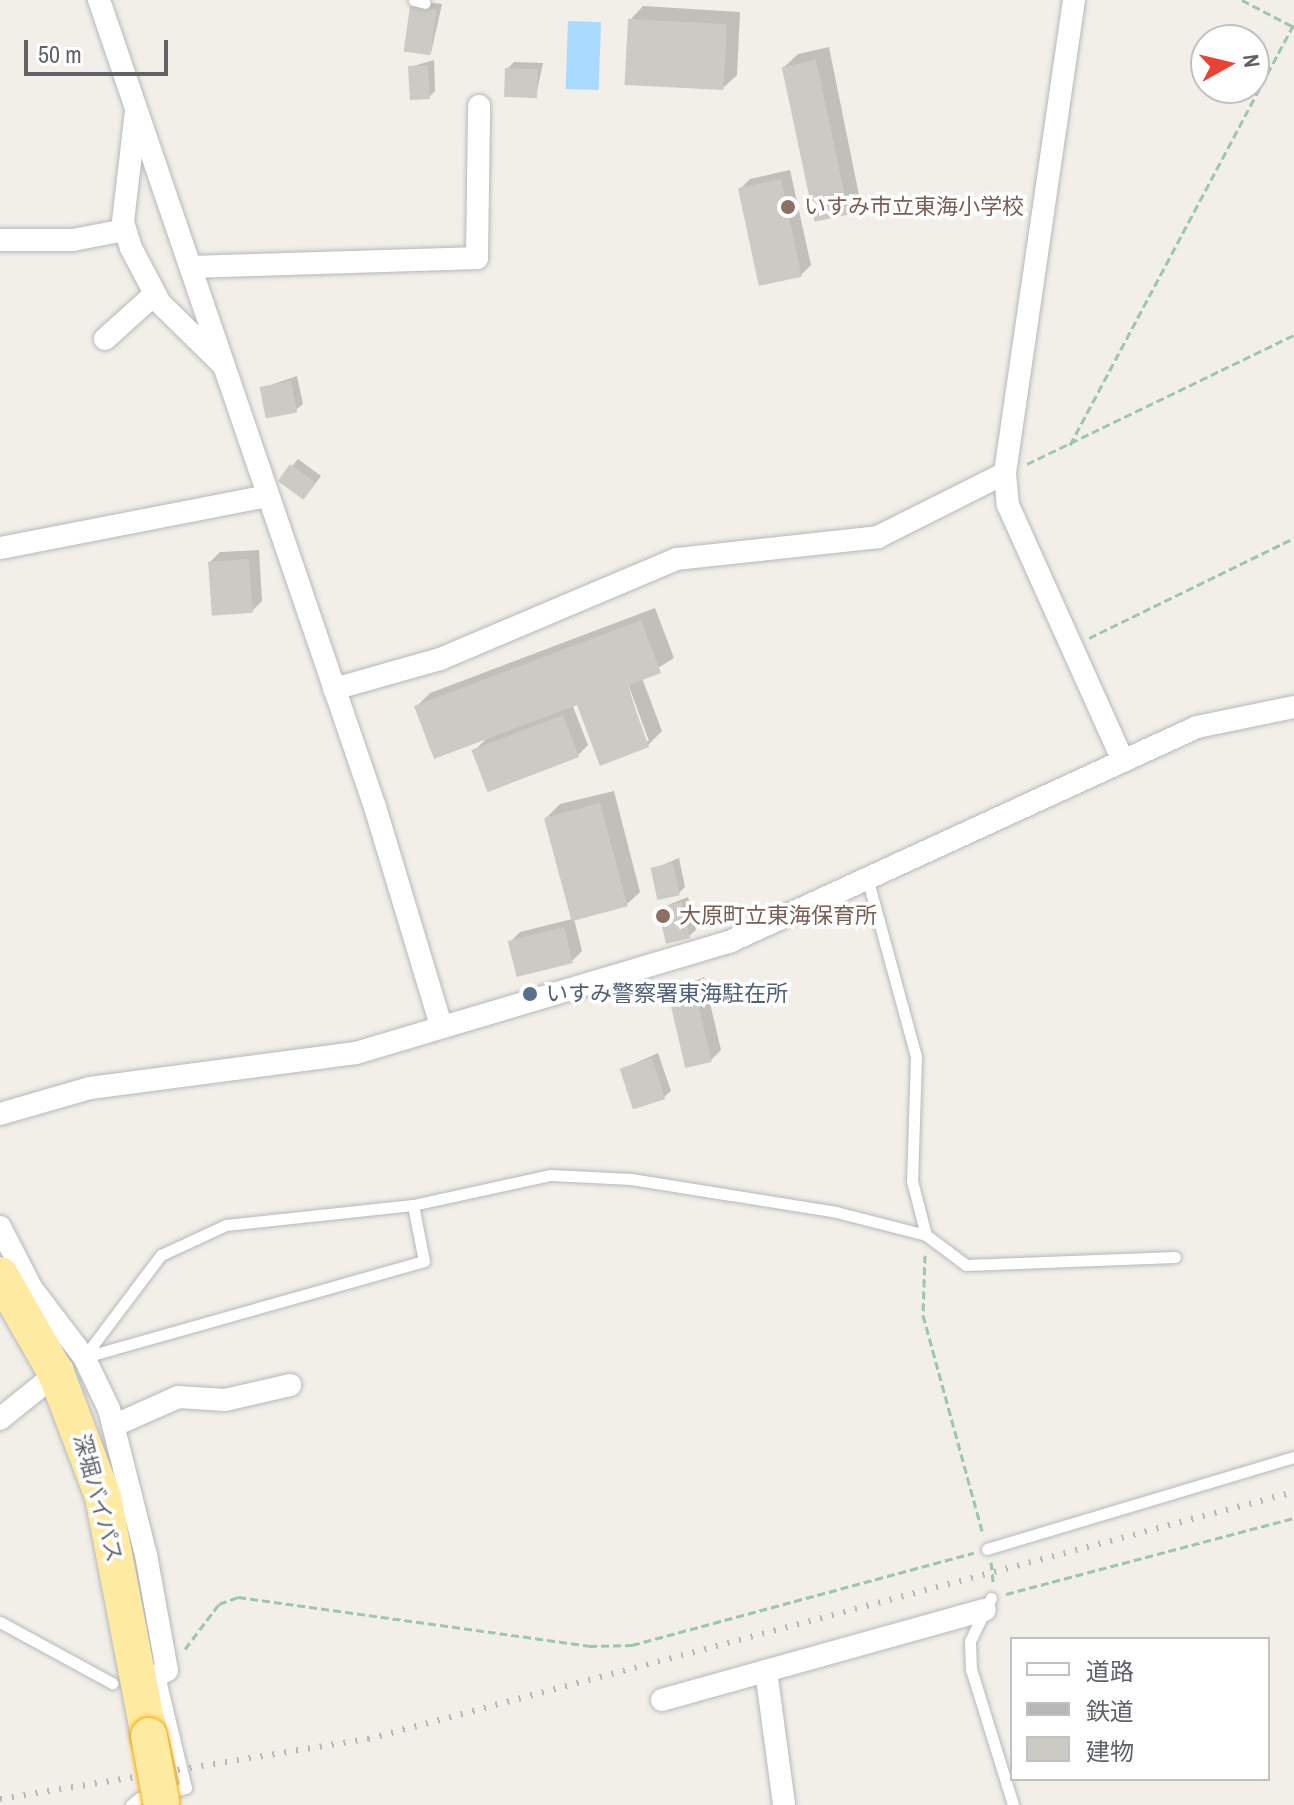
<!DOCTYPE html>
<meta charset="utf-8">
<style>
body{margin:0}
#map{position:relative;width:1294px;height:1805px;overflow:hidden;background:#f1efe8;font-family:"Archivo Narrow","Noto Sans JP",sans-serif}
div>[style]{position:absolute}
[style*='--x']{left:calc(var(--x)*1px);top:calc(var(--y)*1px);width:calc(var(--w)*1px);rotate:calc(var(--a)*1deg)}
.water>*{inset:0;background:#aadaff;transform-origin:0 0}
.shadow>*{inset:0;background:#0003}
.building>*{inset:0;background:#cccac5;transform-origin:0 0}
.path>*{height:3px;margin-top:-1.5px;transform-origin:0;background:repeating-linear-gradient(90deg,#9cc7a9 0 8px,transparent 0 12px)}
.roads{filter:drop-shadow(0 0 2px #b5b8bc) drop-shadow(0 0 2px #b5b8bc)}
.service>*{height:11px;margin:-5.5px;padding:0 5.5px;transform-origin:5.5px;border-radius:5.5px;background:#fff}
.minor>*{height:22px;margin:-11px;padding:0 11px;transform-origin:11px;border-radius:11px;background:#fff}
.trunk>*{height:36px;margin:-18px;padding:0 18px;transform-origin:18px;border-radius:18px;background:#feeaa1}
.rail>*{height:6px;margin-top:-3px;transform-origin:0;background:repeating-linear-gradient(90deg,#b6b7b8 0 2px,transparent 0 12px)}
.bridges{filter:drop-shadow(0 0 2px #f9ab00) drop-shadow(0 0 2px #f9ab00)}
.trunk-bridge>*{height:36px;margin:-18px;padding:0 18px;transform-origin:18px;border-radius:18px;background:#feeaa1}
.dots>*{width:22px;height:22px;translate:-50% -50%;box-sizing:border-box;border:4px solid #fff;border-radius:50%}
span{translate:-50% -50%;white-space:nowrap;text-align:center;line-height:1.15;-webkit-text-stroke:7px #fff;paint-order:stroke}
.education-label{font-size:22px;color:#785e54}
.left{translate:0 -50%;text-align:left}
.service-label{font-size:22px;color:#4e5e75}
.street-label{font-size:22px;color:#5f6368}
.legend{position:absolute;left:1010px;top:1637px;width:260px;height:144px;box-sizing:border-box;background:#fff;border:2px solid #bfc1c3;margin:0;padding:10px 14px;list-style:none;font-size:24px;color:#5f6368}
.legend li{display:flex;align-items:center;gap:16px;height:40px}
.legend b{width:40px;border:2px solid #bfc1c3}
.north{position:absolute;left:1190px;top:24px;width:80px;height:80px;box-sizing:border-box;background:#fff;border:2px solid #bfc1c3;border-radius:50%;rotate:82deg;font-size:22px;font-weight:700;line-height:32px;text-align:center;color:#5f6368}
.north::after{content:'';display:block;margin:auto;width:28px;height:36px;background:#ea4335;clip-path:polygon(50% 0,100% 100%,50% 72%,0 100%)}
.scale{position:absolute;left:24px;top:40px;width:144px;height:36px;box-sizing:border-box;border:4px solid #5f6368;border-top:0;padding-left:10px;font-size:24px;line-height:28px;white-space:nowrap;color:#5f6368;-webkit-text-stroke:6px #fff;paint-order:stroke}
</style>
<div id="map">
<div class="water">
<i style="left:568px;top:21px;width:33px;height:68px;rotate:2deg"></i>
</div>
<div class="shadow">
<i style="clip-path:polygon(418px 1px,442px 4px,431px 53px,412px 7px)"></i>
<i style="clip-path:polygon(643px 6px,740px 12px,737px 75px,723px 88px,630px 20px)"></i>
<i style="clip-path:polygon(829px 47px,860px 200px,847px 213px,784px 67px,798px 54px)"></i>
<i style="clip-path:polygon(434px 60px,435px 91px,429px 97px,410px 67px)"></i>
<i style="clip-path:polygon(514px 62px,543px 63px,536px 96px,507px 69px)"></i>
<i style="clip-path:polygon(790px 170px,811px 265px,801px 275px,740px 189px,750px 179px)"></i>
<i style="clip-path:polygon(297px 376px,303px 404px,296px 410px,262px 388px)"></i>
<i style="clip-path:polygon(298px 459px,321px 476px,310px 491px,281px 480px)"></i>
<i style="clip-path:polygon(259px 550px,262px 601px,252px 611px,210px 562px,220px 552px)"></i>
<i style="clip-path:polygon(evenodd,655px 608px,674px 658px,642px 678px,662px 731px,648px 745px,601px 763px,578px 702px,572px 704px,588px 745px,578px 755px,474px 751px,490px 735px,416px 707px,430px 693px,655px 608px,625px 676px,649px 741px,645px 741px,625px 676px)"></i>
<i style="clip-path:polygon(614px 791px,640px 892px,626px 905px,574px 919px,582px 951px,572px 961px,510px 942px,520px 932px,572px 919px,546px 818px,560px 804px)"></i>
<i style="clip-path:polygon(679px 858px,685px 887px,679px 893px,653px 869px)"></i>
<i style="clip-path:polygon(688px 897px,696px 930px,689px 936px,661px 908px)"></i>
<i style="clip-path:polygon(704px 977px,721px 1050px,711px 1060px,670px 993px)"></i>
<i style="clip-path:polygon(658px 1053px,671px 1091px,664px 1097px,622px 1069px)"></i>
</div>
<div class="building">
<i style="left:410px;top:6px;width:27px;height:46px;rotate:8deg"></i>
<i style="left:628px;top:19px;width:99px;height:66px;rotate:3deg"></i>
<i style="left:816px;top:60px;width:158px;height:35px;rotate:78deg"></i>
<i style="left:428px;top:65px;width:34px;height:20px;rotate:87deg"></i>
<i style="left:505px;top:68px;width:33px;height:29px;rotate:2deg"></i>
<i style="left:781px;top:179px;width:100px;height:44px;rotate:78deg"></i>
<i style="left:291px;top:381px;width:32px;height:32px;rotate:79deg"></i>
<i style="left:290px;top:464px;width:32px;height:21px;rotate:36deg"></i>
<i style="left:249px;top:559px;width:54px;height:41px;rotate:86deg"></i>
<i style="clip-path:polygon(641px 620px,661px 673px,627px 686px,649px 747px,600px 766px,577px 705px,434px 759px,414px 706px)"></i>
<i style="left:563px;top:715px;width:45px;height:98px;rotate:69deg"></i>
<i style="left:600px;top:803px;width:107px;height:58px;rotate:75deg"></i>
<i style="left:673px;top:863px;width:33px;height:23px;rotate:78deg"></i>
<i style="left:682px;top:902px;width:37px;height:25px;rotate:77deg"></i>
<i style="left:564px;top:927px;width:37px;height:58px;rotate:76deg"></i>
<i style="left:694px;top:986px;width:78px;height:27px;rotate:77deg"></i>
<i style="left:652px;top:1058px;width:43px;height:34px;rotate:72deg"></i>
</div>
<div class="path">
<i style="--x:1242;--y:0;--w:56;--a:27.5"></i>
<i style="--x:1070;--y:445;--w:477;--a:-62"></i>
<i style="--x:1027;--y:464;--w:297;--a:-25.8"></i>
<i style="--x:1089;--y:638;--w:228;--a:-26"></i>
<i style="--x:925;--y:1255;--w:60;--a:91.9"></i>
<i style="--x:923;--y:1315;--w:228;--a:74.7"></i>
<i style="--x:991;--y:1562;--w:20;--a:84"></i>
<i style="--x:1006;--y:1594;--w:298;--a:-14.8"></i>
<i style="--x:185;--y:1649;--w:56;--a:-52.9"></i>
<i style="--x:219;--y:1604;--w:20;--a:-20"></i>
<i style="--x:238;--y:1597;--w:354;--a:7.9"></i>
<i style="--x:589;--y:1646;--w:43;--a:-1.3"></i>
<i style="--x:632;--y:1645;--w:354;--a:-15.1"></i>
</div>
<div class="roads">
<div class="service">
<i style="--x:414;--y:0;--w:11;--a:15"></i>
<i style="--x:868;--y:881;--w:182;--a:74.7"></i>
<i style="--x:916;--y:1057;--w:124;--a:91.8"></i>
<i style="--x:912;--y:1181;--w:56;--a:75.5"></i>
<i style="--x:84;--y:1357;--w:128;--a:-53"></i>
<i style="--x:161;--y:1255;--w:72;--a:-24.8"></i>
<i style="--x:226;--y:1225;--w:188;--a:-6.1"></i>
<i style="--x:413;--y:1205;--w:141;--a:-12.3"></i>
<i style="--x:551;--y:1175;--w:80;--a:2.9"></i>
<i style="--x:631;--y:1179;--w:208;--a:9.1"></i>
<i style="--x:836;--y:1212;--w:93;--a:14.3"></i>
<i style="--x:926;--y:1235;--w:50;--a:36.9"></i>
<i style="--x:966;--y:1265;--w:209;--a:-2.2"></i>
<i style="--x:85;--y:1357;--w:352;--a:-15.8"></i>
<i style="--x:424;--y:1261;--w:57;--a:-101.1"></i>
<i style="--x:987;--y:1549;--w:320;--a:-16.7"></i>
<i style="--x:991;--y:1598;--w:48;--a:116"></i>
<i style="--x:970;--y:1641;--w:28;--a:88"></i>
<i style="--x:971;--y:1669;--w:142;--a:72.8"></i>
<i style="--x:0;--y:1622;--w:128;--a:28.6"></i>
<i style="--x:159;--y:1675;--w:116;--a:76.6"></i>
<i style="--x:186;--y:1788;--w:8;--a:166"></i>
<i style="--x:131;--y:1805;--w:11;--a:-41"></i>
</div>
<div class="minor">
<i style="--x:99;--y:0;--w:853;--a:71.12"></i>
<i style="--x:375;--y:807;--w:228;--a:73.2"></i>
<i style="--x:1074;--y:0;--w:478;--a:98.3"></i>
<i style="--x:1005;--y:473;--w:32;--a:85"></i>
<i style="--x:1008;--y:505;--w:278;--a:65.8"></i>
<i style="--x:136;--y:111;--w:112;--a:96.7"></i>
<i style="--x:123;--y:222;--w:27;--a:73"></i>
<i style="--x:131;--y:248;--w:62;--a:62.2"></i>
<i style="--x:160;--y:303;--w:88;--a:44.5"></i>
<i style="--x:0;--y:240;--w:73;--a:0"></i>
<i style="--x:73;--y:240;--w:53;--a:-10.9"></i>
<i style="--x:193;--y:267;--w:284;--a:-1.8"></i>
<i style="--x:477;--y:258;--w:152;--a:-89.2"></i>
<i style="--x:105;--y:339;--w:67;--a:-42"></i>
<i style="--x:0;--y:548;--w:272;--a:-11"></i>
<i style="--x:334;--y:689;--w:110;--a:-15.8"></i>
<i style="--x:440;--y:659;--w:257;--a:-22.9"></i>
<i style="--x:677;--y:559;--w:202;--a:-6.2"></i>
<i style="--x:878;--y:537;--w:142;--a:-26.7"></i>
<i style="--x:0;--y:1114;--w:94;--a:-16.1"></i>
<i style="--x:90;--y:1088;--w:268;--a:-7.5"></i>
<i style="--x:356;--y:1053;--w:389;--a:-16.6"></i>
<i style="--x:729;--y:942;--w:515;--a:-24.67"></i>
<i style="--x:1197;--y:727;--w:99;--a:-11.7"></i>
<i style="--x:0;--y:1227;--w:70;--a:62.7"></i>
<i style="--x:32;--y:1289;--w:86;--a:52.6"></i>
<i style="--x:84;--y:1357;--w:58;--a:64.3"></i>
<i style="--x:109;--y:1409;--w:151;--a:75.8"></i>
<i style="--x:146;--y:1555;--w:117;--a:79.7"></i>
<i style="--x:167;--y:1670;--w:9;--a:148"></i>
<i style="--x:0;--y:1419;--w:80;--a:-38.9"></i>
<i style="--x:113;--y:1426;--w:71;--a:-24"></i>
<i style="--x:178;--y:1397;--w:47;--a:3.7"></i>
<i style="--x:225;--y:1400;--w:67;--a:-13"></i>
<i style="--x:766;--y:1671;--w:135;--a:82.3"></i>
<i style="--x:662;--y:1700;--w:335;--a:-15.6"></i>
</div>
<div class="trunk">
<i style="--x:0;--y:1275;--w:113;--a:60.3"></i>
<i style="--x:56;--y:1373;--w:133;--a:69.2"></i>
<i style="--x:103;--y:1497;--w:243;--a:79.1"></i>
</div>
</div>
<div class="rail">
<i style="--x:0;--y:1799;--w:373;--a:-9.3"></i>
<i style="--x:368;--y:1739;--w:958;--a:-14.94"></i>
</div>
<div class="bridges">
<div class="trunk-bridge">
<i style="--x:149;--y:1736;--w:66;--a:79.5"></i>
</div>
</div>
<div class="dots">
<i style="left:788px;top:207px;background:#8d6e63"></i>
<i style="left:663px;top:916px;background:#8d6e63"></i>
<i style="left:530px;top:994px;background:#5c6f8a"></i>
</div>
<div class="education-label">
<span class="left" style="left:804px;top:207px">いすみ市立東海小学校</span>
<span class="left" style="left:679px;top:916px">大原町立東海保育所</span>
</div>
<div class="service-label">
<span class="left" style="left:546px;top:994px">いすみ警察署東海駐在所</span>
</div>
<div class="street-label">
<span style="left:98px;top:1498px;rotate:75deg">深堀バイパス</span>
</div>
<ul class="legend">
<li><b style="height:10px;background:#fff"></b>道路</li>
<li><b style="height:10px;background:#b6b7b8"></b>鉄道</li>
<li><b style="height:22px;background:#cccac5"></b>建物</li>
</ul>
<div class="north">N</div>
<div class="scale">50 m</div>
</div>
